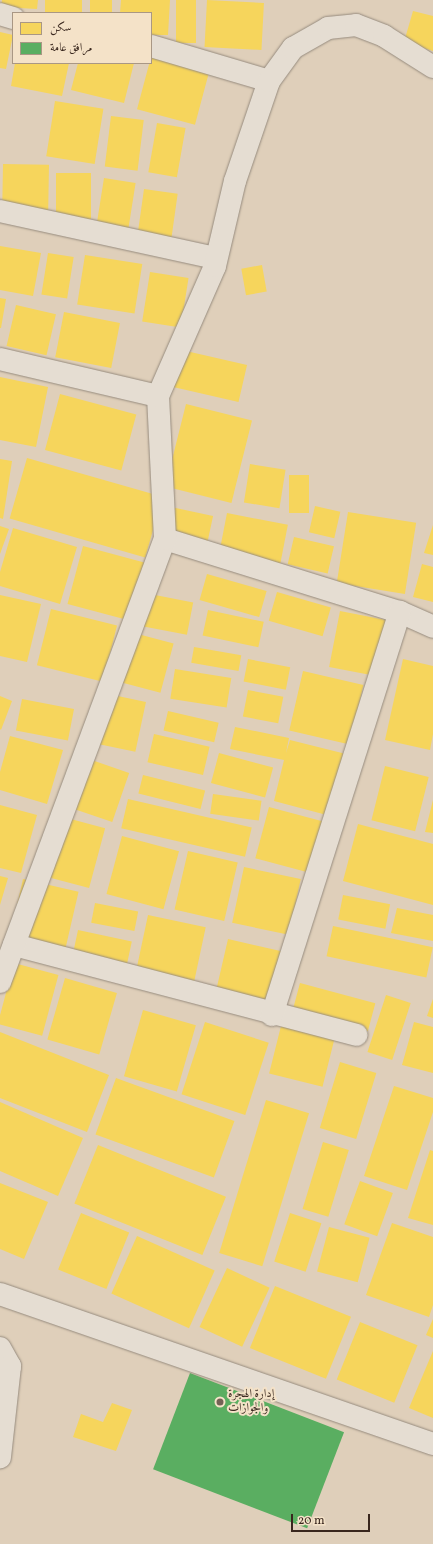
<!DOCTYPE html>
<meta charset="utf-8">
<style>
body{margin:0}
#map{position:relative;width:433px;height:1544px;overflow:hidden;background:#dfcfba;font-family:Vollkorn,Amiri,serif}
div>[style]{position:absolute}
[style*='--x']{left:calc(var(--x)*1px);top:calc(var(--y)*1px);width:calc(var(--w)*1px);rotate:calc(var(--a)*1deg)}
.homes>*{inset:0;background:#f6d55c;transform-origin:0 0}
.public>*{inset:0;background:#5aae61;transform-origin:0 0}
.roads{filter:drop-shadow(0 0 1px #968b7e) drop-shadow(0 0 1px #968b7e)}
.street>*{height:22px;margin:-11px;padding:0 11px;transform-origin:11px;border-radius:11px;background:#e5ddd2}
.secondary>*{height:22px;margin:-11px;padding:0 11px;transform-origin:11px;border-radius:11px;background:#e5ddd2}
.dots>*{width:11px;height:11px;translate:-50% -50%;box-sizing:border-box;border:2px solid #f4e2c8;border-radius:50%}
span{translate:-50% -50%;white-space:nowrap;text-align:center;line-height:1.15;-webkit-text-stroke:4px #f4e2c8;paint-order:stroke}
.poi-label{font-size:12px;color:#39271e}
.left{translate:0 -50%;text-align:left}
.legend{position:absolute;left:12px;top:12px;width:140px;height:52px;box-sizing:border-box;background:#f4e2c8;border:1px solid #a99784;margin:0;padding:5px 7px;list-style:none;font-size:12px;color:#39271e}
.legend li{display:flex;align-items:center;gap:8px;height:20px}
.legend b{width:20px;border:1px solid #a99784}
.scale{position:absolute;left:291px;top:1514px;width:79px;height:18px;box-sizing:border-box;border:2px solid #39271e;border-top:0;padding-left:5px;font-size:12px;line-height:14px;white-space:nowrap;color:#39271e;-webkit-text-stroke:3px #f4e2c8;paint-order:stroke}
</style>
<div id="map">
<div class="homes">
<i style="clip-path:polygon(2px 0,38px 0,37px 9px,1px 7px)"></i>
<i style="left:45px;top:0;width:37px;height:13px"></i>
<i style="left:90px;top:0;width:22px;height:13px"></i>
<i style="clip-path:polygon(121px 0,170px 0,168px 35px,151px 35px,151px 13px,120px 13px)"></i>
<i style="left:176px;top:0;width:20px;height:43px"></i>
<i style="left:207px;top:0;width:57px;height:47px;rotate:3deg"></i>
<i style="clip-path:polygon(413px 11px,433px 16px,433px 51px,404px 42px)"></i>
<i style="clip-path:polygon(0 32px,13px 35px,6px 69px,0 68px)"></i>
<i style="left:151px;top:57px;width:60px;height:54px;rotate:15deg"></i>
<i style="clip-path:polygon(15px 63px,69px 63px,62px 96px,11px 86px)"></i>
<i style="clip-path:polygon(78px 63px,134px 63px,124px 103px,71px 90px)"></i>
<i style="left:55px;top:101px;width:49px;height:56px;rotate:9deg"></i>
<i style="left:111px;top:116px;width:33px;height:51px;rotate:7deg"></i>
<i style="left:157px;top:123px;width:29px;height:50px;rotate:10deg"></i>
<i style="left:3px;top:164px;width:46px;height:53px;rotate:1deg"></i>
<i style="left:56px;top:173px;width:35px;height:46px"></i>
<i style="left:104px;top:178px;width:32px;height:46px;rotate:9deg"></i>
<i style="left:144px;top:189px;width:34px;height:47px;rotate:8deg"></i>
<i style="clip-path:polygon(0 246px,41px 253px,33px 296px,0 290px)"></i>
<i style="left:48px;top:253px;width:26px;height:42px;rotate:9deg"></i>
<i style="left:85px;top:255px;width:58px;height:50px;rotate:9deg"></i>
<i style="left:262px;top:265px;width:27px;height:21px;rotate:80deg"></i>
<i style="left:150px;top:272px;width:39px;height:50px;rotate:9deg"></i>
<i style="clip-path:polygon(0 298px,6px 299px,1px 328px,0 328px)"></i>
<i style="left:16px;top:305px;width:41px;height:42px;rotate:13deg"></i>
<i style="left:64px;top:312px;width:57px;height:46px;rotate:11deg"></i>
<i style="left:173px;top:348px;width:76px;height:38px;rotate:13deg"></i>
<i style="clip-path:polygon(0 377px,48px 387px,36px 447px,0 440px)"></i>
<i style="left:60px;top:394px;width:79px;height:58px;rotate:15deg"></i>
<i style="left:186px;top:404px;width:68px;height:85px;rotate:14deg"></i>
<i style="left:27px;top:458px;width:141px;height:63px;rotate:16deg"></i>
<i style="clip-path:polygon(0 459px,12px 461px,3px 519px,0 518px)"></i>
<i style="left:250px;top:464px;width:36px;height:39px;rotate:9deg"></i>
<i style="left:289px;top:475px;width:20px;height:38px"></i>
<i style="left:315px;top:506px;width:26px;height:27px;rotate:13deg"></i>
<i style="left:171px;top:507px;width:43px;height:28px;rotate:12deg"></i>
<i style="left:348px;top:512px;width:69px;height:72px;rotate:9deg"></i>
<i style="left:227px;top:513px;width:62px;height:41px;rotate:11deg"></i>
<i style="clip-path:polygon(433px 525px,433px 555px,424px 553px)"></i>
<i style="clip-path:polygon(0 526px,9px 529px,0 554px)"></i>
<i style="clip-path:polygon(13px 528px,77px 547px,60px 604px,0 586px,0 572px)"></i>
<i style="left:294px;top:537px;width:41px;height:28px;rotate:13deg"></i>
<i style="left:83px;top:546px;width:73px;height:60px;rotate:15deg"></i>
<i style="clip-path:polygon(422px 564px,433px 567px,433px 602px,413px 597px)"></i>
<i style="left:207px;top:574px;width:62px;height:27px;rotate:16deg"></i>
<i style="left:277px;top:592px;width:56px;height:30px;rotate:16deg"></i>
<i style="left:150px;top:594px;width:44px;height:33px;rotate:11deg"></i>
<i style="clip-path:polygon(0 595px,41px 604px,27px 662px,0 656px)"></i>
<i style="left:51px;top:609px;width:68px;height:58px;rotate:14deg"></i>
<i style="left:208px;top:610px;width:57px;height:26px;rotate:12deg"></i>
<i style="left:340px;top:611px;width:57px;height:57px;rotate:11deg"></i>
<i style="left:134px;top:633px;width:41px;height:51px;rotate:15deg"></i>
<i style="left:194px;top:647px;width:48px;height:16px;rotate:10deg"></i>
<i style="left:248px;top:659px;width:43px;height:23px;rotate:11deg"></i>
<i style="clip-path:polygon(403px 659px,433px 666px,433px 734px,430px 750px,385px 740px)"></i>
<i style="left:175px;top:669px;width:57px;height:30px;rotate:9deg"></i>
<i style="left:303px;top:671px;width:62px;height:61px;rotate:13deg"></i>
<i style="left:248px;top:690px;width:36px;height:27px;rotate:11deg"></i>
<i style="left:99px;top:692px;width:48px;height:51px;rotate:12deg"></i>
<i style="clip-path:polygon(0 696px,12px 701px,1px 730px,0 729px)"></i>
<i style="left:22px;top:699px;width:53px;height:32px;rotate:11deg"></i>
<i style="left:168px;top:711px;width:52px;height:20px;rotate:13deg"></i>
<i style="clip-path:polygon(235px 727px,289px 738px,286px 753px,290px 740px,354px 756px,338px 818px,274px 801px,284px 760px,230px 749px)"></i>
<i style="left:154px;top:734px;width:57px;height:29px;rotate:13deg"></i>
<i style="clip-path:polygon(10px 736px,63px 750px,47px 804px,0 790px,0 772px)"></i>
<i style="left:219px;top:753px;width:56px;height:31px;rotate:15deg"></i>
<i style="left:80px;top:756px;width:52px;height:52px;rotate:19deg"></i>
<i style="left:385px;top:766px;width:45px;height:56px;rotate:14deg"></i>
<i style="left:143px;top:775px;width:64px;height:19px;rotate:14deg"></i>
<i style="left:213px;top:794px;width:49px;height:20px;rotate:8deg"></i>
<i style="left:128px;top:799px;width:127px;height:30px;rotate:13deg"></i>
<i style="clip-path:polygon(433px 800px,433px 833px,425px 832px)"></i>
<i style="clip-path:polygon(0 805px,37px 815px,21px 873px,0 868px)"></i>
<i style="left:269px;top:807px;width:60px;height:53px;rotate:15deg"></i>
<i style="left:52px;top:814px;width:55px;height:62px;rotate:15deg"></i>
<i style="clip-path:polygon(358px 824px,433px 844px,433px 905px,343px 881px)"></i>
<i style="left:122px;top:836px;width:59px;height:60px;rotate:15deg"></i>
<i style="left:188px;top:851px;width:51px;height:60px;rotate:13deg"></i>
<i style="left:244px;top:867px;width:58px;height:57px;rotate:12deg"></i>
<i style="clip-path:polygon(0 876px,8px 878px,0 905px)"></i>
<i style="left:23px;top:879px;width:57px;height:64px;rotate:13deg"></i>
<i style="left:343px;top:895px;width:48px;height:25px;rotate:11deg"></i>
<i style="left:95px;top:903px;width:44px;height:20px;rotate:11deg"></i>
<i style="clip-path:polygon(397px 908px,433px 915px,433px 941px,391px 933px)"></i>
<i style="left:148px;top:915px;width:59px;height:65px;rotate:12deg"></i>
<i style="left:333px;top:926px;width:102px;height:31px;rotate:12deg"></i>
<i style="left:78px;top:930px;width:55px;height:31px;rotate:12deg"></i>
<i style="left:228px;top:939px;width:55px;height:51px;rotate:13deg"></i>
<i style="left:14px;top:963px;width:46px;height:63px;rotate:15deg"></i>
<i style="left:65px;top:978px;width:54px;height:64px;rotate:16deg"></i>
<i style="left:300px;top:983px;width:78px;height:29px;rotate:15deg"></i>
<i style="left:386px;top:995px;width:26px;height:60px;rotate:18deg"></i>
<i style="clip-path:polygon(433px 999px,433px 1018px,427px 1016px)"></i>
<i style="left:143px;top:1010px;width:55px;height:69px;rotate:16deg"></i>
<i style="left:205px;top:1022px;width:67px;height:76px;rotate:18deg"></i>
<i style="clip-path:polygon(414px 1022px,433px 1027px,433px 1073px,402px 1065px)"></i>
<i style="left:281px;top:1026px;width:55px;height:49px;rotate:14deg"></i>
<i style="clip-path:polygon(0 1032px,109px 1075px,87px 1132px,0 1098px)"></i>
<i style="left:340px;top:1062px;width:38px;height:69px;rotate:17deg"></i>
<i style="left:116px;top:1078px;width:126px;height:60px;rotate:20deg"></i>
<i style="clip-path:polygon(394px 1086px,433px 1098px,433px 1112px,407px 1190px,364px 1176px)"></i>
<i style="left:266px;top:1100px;width:45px;height:160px;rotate:17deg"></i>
<i style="clip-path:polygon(0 1102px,83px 1138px,58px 1196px,0 1171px)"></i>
<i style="left:323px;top:1142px;width:27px;height:70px;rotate:17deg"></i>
<i style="left:98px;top:1145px;width:138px;height:63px;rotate:22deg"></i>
<i style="clip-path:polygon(430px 1150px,433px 1151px,433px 1225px,408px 1218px)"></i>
<i style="left:360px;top:1181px;width:35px;height:46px;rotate:20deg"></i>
<i style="clip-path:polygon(0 1183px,48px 1202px,24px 1259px,0 1249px)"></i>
<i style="left:81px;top:1213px;width:52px;height:61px;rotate:22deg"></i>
<i style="left:290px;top:1213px;width:33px;height:51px;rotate:18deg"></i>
<i style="clip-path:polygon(392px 1223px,433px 1237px,433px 1305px,429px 1317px,366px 1295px)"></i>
<i style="left:329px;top:1227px;width:42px;height:46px;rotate:15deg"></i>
<i style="left:137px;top:1236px;width:85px;height:63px;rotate:24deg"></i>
<i style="left:227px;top:1268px;width:47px;height:65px;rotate:25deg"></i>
<i style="left:275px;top:1286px;width:82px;height:67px;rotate:22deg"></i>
<i style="clip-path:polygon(433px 1319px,433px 1338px,426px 1335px)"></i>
<i style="left:360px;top:1322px;width:62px;height:62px;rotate:22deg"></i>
<i style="clip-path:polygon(433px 1351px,433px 1418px,409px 1408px)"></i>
<i style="clip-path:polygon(112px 1403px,132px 1410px,116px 1451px,73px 1437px,81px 1414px,103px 1422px)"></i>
</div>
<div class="public">
<i style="left:190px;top:1373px;width:165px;height:103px;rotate:21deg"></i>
</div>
<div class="roads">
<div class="street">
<i style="--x:0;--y:14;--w:14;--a:17"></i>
<i style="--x:151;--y:46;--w:123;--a:16.5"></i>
<i style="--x:0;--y:211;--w:221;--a:12.3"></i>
<i style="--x:0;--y:359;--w:162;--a:13.2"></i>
<i style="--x:165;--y:539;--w:246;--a:17.3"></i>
<i style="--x:400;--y:612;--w:36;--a:24"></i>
<i style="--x:14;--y:945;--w:354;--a:14.7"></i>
<i style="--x:0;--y:982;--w:473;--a:-69.6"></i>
<i style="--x:165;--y:539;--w:143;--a:-92.8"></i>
<i style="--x:158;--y:396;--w:142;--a:-66.3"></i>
<i style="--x:215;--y:266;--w:87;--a:-76.8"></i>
<i style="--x:235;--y:181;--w:106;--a:-71.2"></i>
<i style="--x:269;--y:81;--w:41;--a:-54"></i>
<i style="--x:293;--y:48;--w:40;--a:-29.7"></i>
<i style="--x:328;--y:28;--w:28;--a:-6"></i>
<i style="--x:356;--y:25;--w:30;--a:21"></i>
<i style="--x:384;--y:36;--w:58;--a:32.3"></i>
<i style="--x:272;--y:1015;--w:423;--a:-72.4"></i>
<i style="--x:0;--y:1348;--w:21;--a:61"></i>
<i style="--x:10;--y:1366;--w:92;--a:96.3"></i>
</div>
<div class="secondary">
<i style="--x:0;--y:1294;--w:458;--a:19.1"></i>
</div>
</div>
<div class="dots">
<i style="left:220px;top:1402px;background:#736255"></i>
</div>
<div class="poi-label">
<span class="left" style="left:228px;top:1402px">إدارة الهجرة<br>والجوازات</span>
</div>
<ul class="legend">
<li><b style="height:11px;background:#f6d55c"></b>سكن</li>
<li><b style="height:11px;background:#5aae61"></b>مرافق عامة</li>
</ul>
<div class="scale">20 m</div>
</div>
